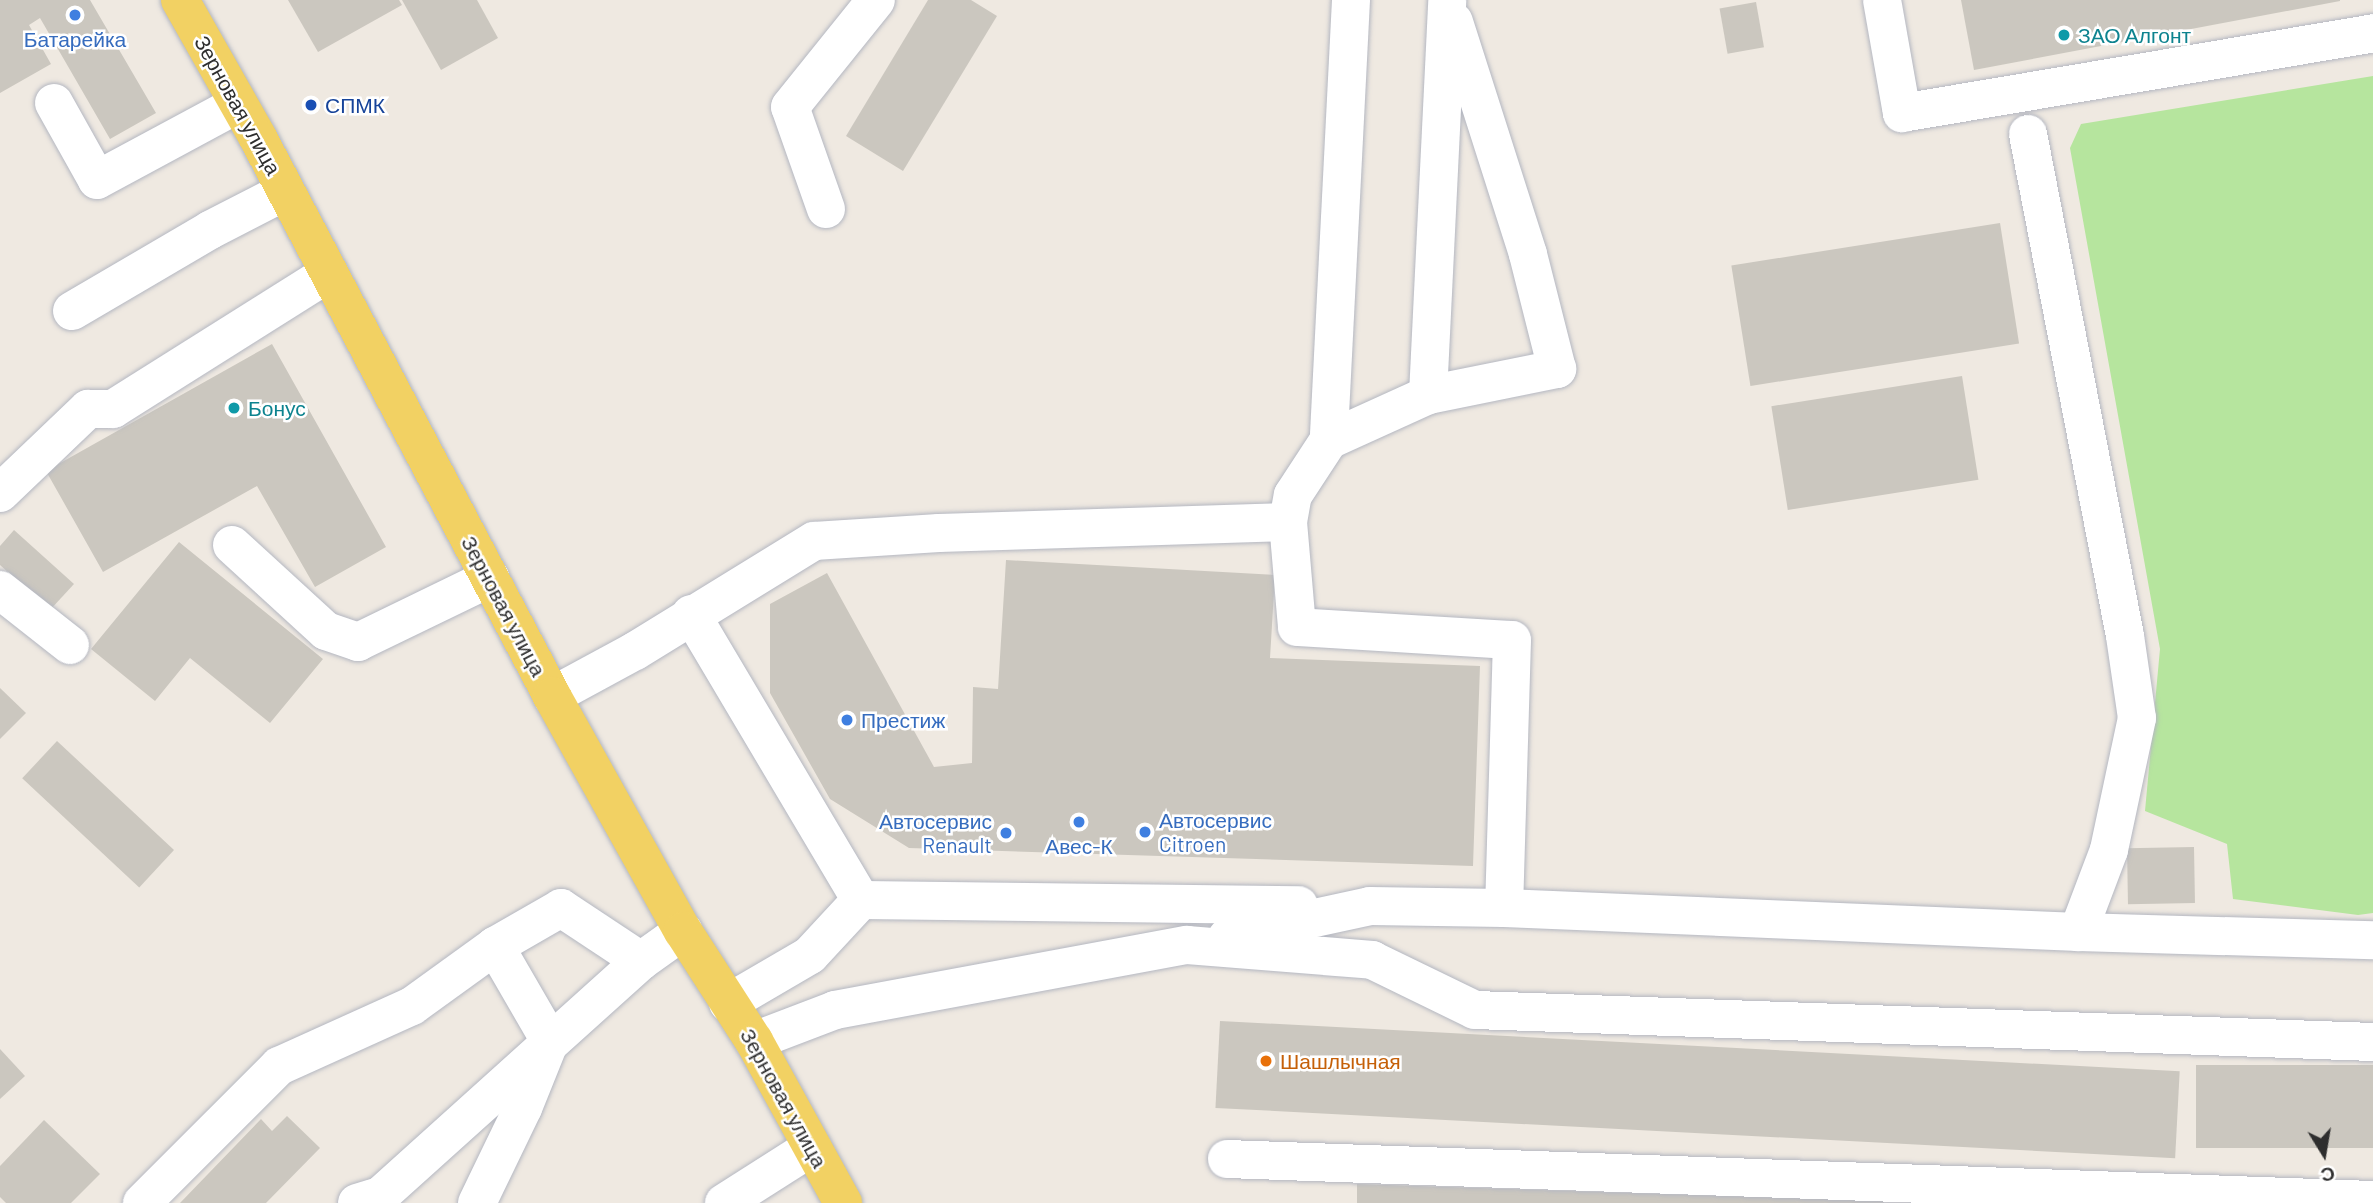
<!DOCTYPE html>
<meta charset="utf-8">
<style>
body{margin:0}
#map{position:relative;width:2373px;height:1203px;overflow:hidden;background:#efe9e1;font-family:Barlow,sans-serif}
div>[style]{position:absolute}
[style*='--x']{left:calc(var(--x)*1px);top:calc(var(--y)*1px);width:calc(var(--w)*1px);rotate:calc(var(--a)*1deg)}
.green>*{inset:0;background:#b6e59e}
.building>*{inset:0;background:#cbc7bf;transform-origin:0 0}
.roads{filter:drop-shadow(0 0 2px #b4b7c1) drop-shadow(0 0 2px #b4b7c1)}
.minor>*{height:38px;margin:-19px;padding:0 19px;transform-origin:19px;border-radius:19px;background:#fff}
.major>*{height:38px;margin:-19px;padding:0 19px;transform-origin:19px;border-radius:19px;background:#f2d163}
.dots>*{width:19px;height:19px;translate:-50% -50%;box-sizing:border-box;border:4px solid #fff;border-radius:50%}
span{translate:-50% -50%;white-space:nowrap;text-align:center;line-height:1.15;-webkit-text-stroke:5px #fff;paint-order:stroke}
.culture-label{font-size:21px;color:#0d838f}
.left{translate:0 -50%;text-align:left}
.shop-label{font-size:21px;color:#366cbe}
.right{translate:-100% -50%;text-align:right}
.street-label{font-size:21px;color:#2e2e2e}
.transit-label{font-size:21px;color:#164399}
.food-label{font-size:21px;color:#c56008}
.north{position:absolute;left:2289px;top:1119px;width:70px;height:70px;-webkit-text-stroke:5px #fff;paint-order:stroke;rotate:169deg;font-size:19px;font-weight:700;line-height:28px;text-align:center;color:#2e2e2e}
.north::after{content:'';display:block;margin:auto;width:24px;height:32px;background:#2e2e2e;clip-path:polygon(50% 0,100% 100%,50% 72%,0 100%)}
</style>
<div id="map">
<div class="green">
<i style="clip-path:polygon(2373px 76px,2373px 913px,2358px 915px,2233px 899px,2227px 844px,2145px 811px,2160px 649px,2070px 148px,2081px 124px)"></i>
</div>
<div class="building">
<i style="clip-path:polygon(0 0,90px 0,156px 113px,110px 139px,40px 18px,29px 25px,51px 64px,0 93px)"></i>
<i style="clip-path:polygon(288px 0,399px 0,402px 5px,318px 52px)"></i>
<i style="clip-path:polygon(402px 0,477px 0,498px 38px,441px 70px)"></i>
<i style="clip-path:polygon(928px 0,971px 0,997px 16px,903px 171px,846px 136px)"></i>
<i style="clip-path:polygon(1961px 0,2340px 0,2340px 1px,1974px 70px)"></i>
<i style="left:1756px;top:2px;width:46px;height:37px;rotate:80deg"></i>
<i style="left:2000px;top:223px;width:122px;height:272px;rotate:81deg"></i>
<i style="clip-path:polygon(272px 344px,386px 547px,315px 587px,257px 486px,103px 572px,46px 471px)"></i>
<i style="left:1962px;top:376px;width:105px;height:193px;rotate:81deg"></i>
<i style="clip-path:polygon(14px 530px,74px 584px,50px 610px,0 565px,0 546px)"></i>
<i style="clip-path:polygon(179px 542px,323px 659px,270px 723px,190px 658px,155px 701px,91px 649px)"></i>
<i style="clip-path:polygon(1006px 560px,1275px 575px,1270px 658px,1480px 666px,1473px 866px,909px 848px,830px 799px,770px 693px,770px 604px,827px 573px,934px 767px,972px 763px,973px 687px,998px 689px)"></i>
<i style="clip-path:polygon(0 688px,26px 713px,0 739px)"></i>
<i style="left:57px;top:741px;width:160px;height:51px;rotate:43deg"></i>
<i style="left:2194px;top:847px;width:56px;height:67px;rotate:89deg"></i>
<i style="left:1220px;top:1021px;width:961px;height:87px;rotate:3deg"></i>
<i style="clip-path:polygon(0 1049px,25px 1076px,0 1099px)"></i>
<i style="left:2373px;top:1065px;width:83px;height:177px;rotate:90deg"></i>
<i style="clip-path:polygon(287px 1116px,320px 1148px,266px 1203px,180px 1203px,261px 1119px,272px 1131px)"></i>
<i style="clip-path:polygon(44px 1120px,100px 1174px,71px 1203px,6px 1203px,0 1197px,0 1166px)"></i>
<i style="clip-path:polygon(1357px 1184px,1884px 1201px,1884px 1203px,1357px 1203px)"></i>
</div>
<div class="roads">
<div class="minor">
<i style="--x:1351;--y:0;--w:441;--a:92.9"></i>
<i style="--x:1329;--y:440;--w:109;--a:-24.4"></i>
<i style="--x:1428;--y:395;--w:395;--a:-87.2"></i>
<i style="--x:1882;--y:0;--w:115;--a:80"></i>
<i style="--x:1902;--y:113;--w:478;--a:-9.6"></i>
<i style="--x:54;--y:103;--w:88;--a:60.8"></i>
<i style="--x:97;--y:180;--w:160;--a:-28.3"></i>
<i style="--x:2028;--y:134;--w:511;--a:79.06"></i>
<i style="--x:2125;--y:636;--w:83;--a:81.7"></i>
<i style="--x:2137;--y:718;--w:135;--a:102"></i>
<i style="--x:2109;--y:850;--w:88;--a:110.7"></i>
<i style="--x:826;--y:209;--w:108;--a:-109.4"></i>
<i style="--x:790;--y:107;--w:137;--a:-51.2"></i>
<i style="--x:72;--y:311;--w:160;--a:-30.4"></i>
<i style="--x:210;--y:230;--w:85;--a:-27.2"></i>
<i style="--x:1428;--y:395;--w:132;--a:-11.4"></i>
<i style="--x:1557;--y:369;--w:119;--a:-104.2"></i>
<i style="--x:1528;--y:254;--w:244;--a:-107.7"></i>
<i style="--x:0;--y:493;--w:122;--a:-43.7"></i>
<i style="--x:88;--y:409;--w:25;--a:0"></i>
<i style="--x:113;--y:409;--w:255;--a:-32.2"></i>
<i style="--x:1288;--y:522;--w:105;--a:85.1"></i>
<i style="--x:1297;--y:627;--w:215;--a:3.5"></i>
<i style="--x:1512;--y:640;--w:268;--a:91.7"></i>
<i style="--x:232;--y:545;--w:127;--a:42.5"></i>
<i style="--x:326;--y:631;--w:34;--a:19"></i>
<i style="--x:358;--y:642;--w:147;--a:-25.9"></i>
<i style="--x:0;--y:590;--w:89;--a:38.2"></i>
<i style="--x:691;--y:614;--w:333;--a:59.3"></i>
<i style="--x:552;--y:696;--w:94;--a:-28.5"></i>
<i style="--x:635;--y:651;--w:210;--a:-31.6"></i>
<i style="--x:814;--y:541;--w:125;--a:-3.7"></i>
<i style="--x:939;--y:533;--w:349;--a:-1.8"></i>
<i style="--x:1288;--y:522;--w:27;--a:-80"></i>
<i style="--x:1293;--y:495;--w:66;--a:-56.8"></i>
<i style="--x:1227;--y:937;--w:146;--a:-12.2"></i>
<i style="--x:1370;--y:906;--w:134;--a:0.9"></i>
<i style="--x:1504;--y:908;--w:575;--a:2.39"></i>
<i style="--x:2078;--y:932;--w:295;--a:1.6"></i>
<i style="--x:728;--y:1003;--w:95;--a:-30.3"></i>
<i style="--x:810;--y:955;--w:75;--a:-47.2"></i>
<i style="--x:861;--y:900;--w:438;--a:0.7"></i>
<i style="--x:754;--y:1041;--w:87;--a:-20.9"></i>
<i style="--x:835;--y:1010;--w:358;--a:-10.5"></i>
<i style="--x:1187;--y:945;--w:186;--a:4.6"></i>
<i style="--x:1372;--y:960;--w:114;--a:25.9"></i>
<i style="--x:1475;--y:1010;--w:899;--a:2.04"></i>
<i style="--x:1227;--y:1159;--w:1147;--a:2.05"></i>
<i style="--x:142;--y:1203;--w:194;--a:-45"></i>
<i style="--x:279;--y:1066;--w:146;--a:-24.3"></i>
<i style="--x:412;--y:1006;--w:102;--a:-35.9"></i>
<i style="--x:357;--y:1203;--w:24;--a:-17"></i>
<i style="--x:380;--y:1196;--w:351;--a:-42"></i>
<i style="--x:641;--y:961;--w:52;--a:-35.5"></i>
<i style="--x:477;--y:1203;--w:106;--a:-64.2"></i>
<i style="--x:523;--y:1108;--w:72;--a:-68.1"></i>
<i style="--x:550;--y:1041;--w:110;--a:-120.1"></i>
<i style="--x:495;--y:946;--w:76;--a:-29.9"></i>
<i style="--x:561;--y:908;--w:96;--a:33.5"></i>
<i style="--x:724;--y:1203;--w:104;--a:-32.5"></i>
</div>
<div class="major">
<i style="--x:180;--y:0;--w:159;--a:60.5"></i>
<i style="--x:258;--y:138;--w:631;--a:62.22"></i>
<i style="--x:552;--y:696;--w:269;--a:60.9"></i>
<i style="--x:683;--y:931;--w:131;--a:57.2"></i>
<i style="--x:754;--y:1041;--w:185;--a:61.2"></i>
</div>
</div>
<div class="dots">
<i style="left:75px;top:15px;background:#3f7fe0"></i>
<i style="left:2064px;top:35px;background:#0f9aa8"></i>
<i style="left:311px;top:105px;background:#1a4fb4"></i>
<i style="left:234px;top:408px;background:#0f9aa8"></i>
<i style="left:847px;top:720px;background:#3f7fe0"></i>
<i style="left:1079px;top:822px;background:#3f7fe0"></i>
<i style="left:1145px;top:832px;background:#3f7fe0"></i>
<i style="left:1006px;top:833px;background:#3f7fe0"></i>
<i style="left:1266px;top:1061px;background:#e8710a"></i>
</div>
<div class="culture-label">
<span class="left" style="left:2078px;top:35px">ЗАО Алгонт</span>
<span class="left" style="left:248px;top:408px">Бонус</span>
</div>
<div class="shop-label">
<span style="left:75px;top:39px">Батарейка</span>
<span class="left" style="left:861px;top:720px">Престиж</span>
<span class="left" style="left:1159px;top:832px">Автосервис<br>Citroen</span>
<span class="right" style="left:992px;top:833px">Автосервис<br>Renault</span>
<span style="left:1079px;top:846px">Авес-К</span>
</div>
<div class="street-label">
<span style="left:238px;top:105px;rotate:61deg">Зерновая улица</span>
<span style="left:504px;top:606px;rotate:62deg">Зерновая улица</span>
<span style="left:784px;top:1098px;rotate:61deg">Зерновая улица</span>
</div>
<div class="transit-label">
<span class="left" style="left:325px;top:105px">СПМК</span>
</div>
<div class="food-label">
<span class="left" style="left:1280px;top:1061px">Шашлычная</span>
</div>
<div class="north">С</div>
</div>
